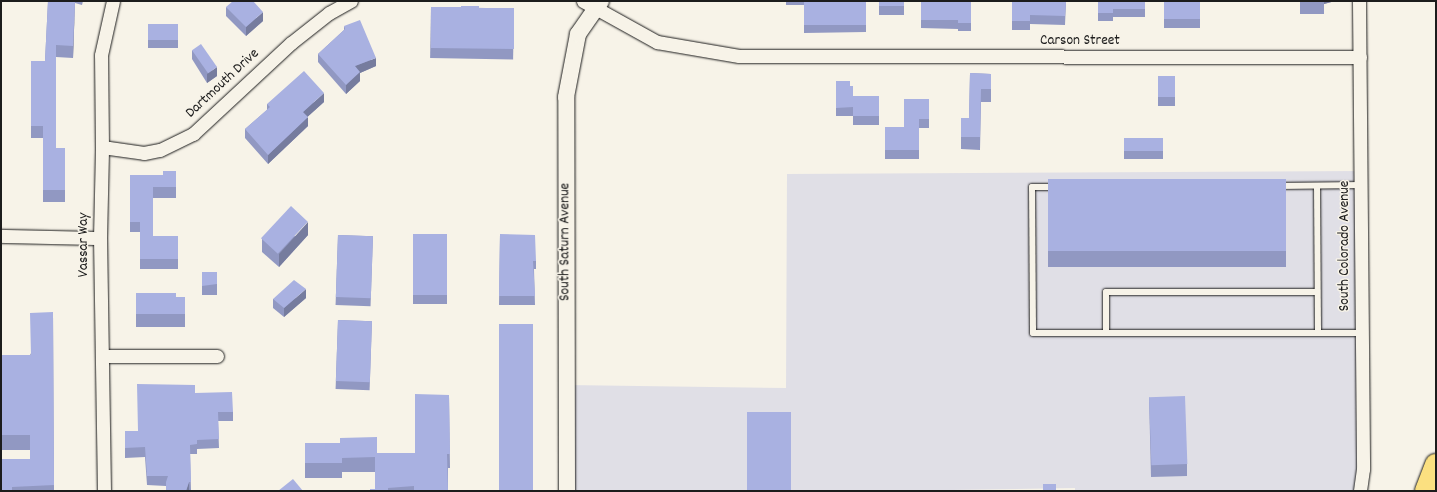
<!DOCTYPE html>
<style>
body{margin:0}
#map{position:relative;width:1437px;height:492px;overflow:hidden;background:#f7f3e8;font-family:Dekko,sans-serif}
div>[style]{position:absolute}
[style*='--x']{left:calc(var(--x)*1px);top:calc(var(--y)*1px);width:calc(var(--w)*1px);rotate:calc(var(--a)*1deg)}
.built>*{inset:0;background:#e0dfe6}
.roads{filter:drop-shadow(0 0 1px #1c1c1c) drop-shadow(0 0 1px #1c1c1c)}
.service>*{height:6px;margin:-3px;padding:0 3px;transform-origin:3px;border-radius:3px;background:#f7f3e8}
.minor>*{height:13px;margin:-6.5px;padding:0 6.5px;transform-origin:6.5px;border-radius:6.5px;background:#f7f3e8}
.tertiary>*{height:16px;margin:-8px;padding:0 8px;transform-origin:8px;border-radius:8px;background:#f7f3e8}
.motorway>*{height:22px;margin:-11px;padding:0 11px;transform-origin:11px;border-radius:11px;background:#fbe080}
.wall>*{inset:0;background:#9198c2;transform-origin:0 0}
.shaded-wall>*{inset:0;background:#767c9e}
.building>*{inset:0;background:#a9b1e1;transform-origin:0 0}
span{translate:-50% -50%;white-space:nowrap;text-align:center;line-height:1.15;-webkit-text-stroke:3px #f7f3e8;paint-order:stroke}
.street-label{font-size:15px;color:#1c1c1c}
.frame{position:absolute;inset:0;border:2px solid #1c1c1c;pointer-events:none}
</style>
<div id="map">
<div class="built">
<i style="clip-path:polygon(1361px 171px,1360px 491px,1075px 491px,1075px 488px,888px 491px,567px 491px,567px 385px,786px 388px,787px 174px)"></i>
</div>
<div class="roads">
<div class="service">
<i style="--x:1279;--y:186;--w:82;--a:-0.7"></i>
<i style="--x:1317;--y:186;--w:147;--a:89.6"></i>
<i style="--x:1056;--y:187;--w:24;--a:180"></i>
<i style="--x:1032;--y:187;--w:146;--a:89.6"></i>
<i style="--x:1033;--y:333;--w:329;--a:0"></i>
<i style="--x:1106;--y:333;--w:41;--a:-90"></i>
<i style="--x:1106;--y:292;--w:211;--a:0"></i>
</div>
<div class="minor">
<i style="--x:583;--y:1;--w:85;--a:29"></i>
<i style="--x:657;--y:42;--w:83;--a:9.7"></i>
<i style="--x:739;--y:56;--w:621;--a:0.09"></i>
<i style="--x:1359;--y:1;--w:468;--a:89.5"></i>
<i style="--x:1363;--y:469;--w:22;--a:98"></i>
<i style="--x:102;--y:147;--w:42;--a:8.1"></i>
<i style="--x:144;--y:153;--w:16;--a:-11"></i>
<i style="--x:160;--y:150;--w:37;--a:-26"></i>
<i style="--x:193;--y:134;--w:134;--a:-42.9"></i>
<i style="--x:291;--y:43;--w:48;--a:-38.3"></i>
<i style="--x:329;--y:13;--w:25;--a:-29"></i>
<i style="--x:1;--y:236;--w:99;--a:1.2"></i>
<i style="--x:102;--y:356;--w:115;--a:0"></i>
<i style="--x:104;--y:491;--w:253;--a:-90.9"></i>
<i style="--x:100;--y:238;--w:91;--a:-88.7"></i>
<i style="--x:102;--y:147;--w:92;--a:-90.6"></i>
<i style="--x:101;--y:55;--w:55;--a:-77.5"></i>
</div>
<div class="tertiary">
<i style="--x:567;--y:491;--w:394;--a:-90.1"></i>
<i style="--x:566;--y:97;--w:64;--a:-79.2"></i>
<i style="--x:578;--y:34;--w:40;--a:-55.1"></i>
</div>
<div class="motorway">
<i style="--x:1426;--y:491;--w:28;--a:-69"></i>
</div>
</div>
<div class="wall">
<i style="clip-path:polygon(48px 1px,83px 1px,82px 5px,75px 3px,73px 58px,56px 57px,56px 148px,65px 148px,65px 202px,43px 202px,43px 138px,31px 138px,31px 61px,45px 61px)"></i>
<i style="clip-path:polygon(786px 1px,866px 1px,866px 32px,804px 33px,804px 5px,786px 5px)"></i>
<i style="left:879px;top:1px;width:25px;height:14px"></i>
<i style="clip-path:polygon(971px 1px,971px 31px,958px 31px,958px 29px,921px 28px,921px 2px)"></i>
<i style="clip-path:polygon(1012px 1px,1066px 2px,1065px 25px,1030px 24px,1030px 30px,1012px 30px)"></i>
<i style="clip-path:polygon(1098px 1px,1145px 1px,1145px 17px,1113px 17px,1113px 21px,1098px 21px)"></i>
<i style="left:1164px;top:1px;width:36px;height:27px"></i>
<i style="clip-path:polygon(1300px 1px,1335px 1px,1324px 4px,1324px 14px,1300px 14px)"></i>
<i style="clip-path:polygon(226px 7px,263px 21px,246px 36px,226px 16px)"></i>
<i style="left:431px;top:7px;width:83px;height:51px;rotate:1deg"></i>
<i style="left:148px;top:24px;width:30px;height:24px"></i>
<i style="clip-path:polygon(344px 26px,376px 66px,360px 73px,360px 81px,346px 94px,318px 62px,318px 54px,344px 30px)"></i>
<i style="clip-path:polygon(192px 50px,217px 76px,207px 83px,192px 59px)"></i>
<i style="clip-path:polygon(970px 73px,991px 74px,991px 102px,981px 102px,980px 150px,961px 149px,961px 118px,969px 118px)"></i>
<i style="left:1158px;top:76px;width:17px;height:30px"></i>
<i style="clip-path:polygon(836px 81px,850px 86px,853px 96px,879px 96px,879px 125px,853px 125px,853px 116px,836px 116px)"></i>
<i style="clip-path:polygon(929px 99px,929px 128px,919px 128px,919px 159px,885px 159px,885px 127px,904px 127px)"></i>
<i style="clip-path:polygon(324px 102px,307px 117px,308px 126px,268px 164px,245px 138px,245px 129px,267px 110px,267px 104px)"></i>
<i style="left:1124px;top:138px;width:39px;height:21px"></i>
<i style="clip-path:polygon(176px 171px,176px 198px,153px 198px,153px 236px,178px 236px,178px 269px,140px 269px,140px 232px,130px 232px,130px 175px,163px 175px)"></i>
<i style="left:1048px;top:179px;width:238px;height:88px"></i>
<i style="left:413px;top:234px;width:34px;height:70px"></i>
<i style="clip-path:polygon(500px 234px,536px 261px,536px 269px,534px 269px,535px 305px,499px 305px)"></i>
<i style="clip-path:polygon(308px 235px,279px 267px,262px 252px,262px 239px)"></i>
<i style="left:338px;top:235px;width:35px;height:70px;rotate:2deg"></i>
<i style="left:202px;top:272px;width:15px;height:23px"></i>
<i style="clip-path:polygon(136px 293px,176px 297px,185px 297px,185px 327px,136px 327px)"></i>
<i style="clip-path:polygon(306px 298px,284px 317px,273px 308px,273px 299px)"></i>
<i style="clip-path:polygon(53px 312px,54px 491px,1px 491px,30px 459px,30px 450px,1px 450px,1px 355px,30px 355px)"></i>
<i style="left:338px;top:320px;width:34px;height:69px;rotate:2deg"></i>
<i style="clip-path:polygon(195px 393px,233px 412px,233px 421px,218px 421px,219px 448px,197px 449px,197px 454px,190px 454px,191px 491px,166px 491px,166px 486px,147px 485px,145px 457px,125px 458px,125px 431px,138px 431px)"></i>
<i style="clip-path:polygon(449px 395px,450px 468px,448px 468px,448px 491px,370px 491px,375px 489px,375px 472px,342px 472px,342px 478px,305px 478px,305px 443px,377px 453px,415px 453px)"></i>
<i style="clip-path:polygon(1149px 397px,1187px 464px,1187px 476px,1151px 477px)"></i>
</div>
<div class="shaded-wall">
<i style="clip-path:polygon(75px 1px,73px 58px,73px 46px)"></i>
<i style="clip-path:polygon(1324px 1px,1335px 1px,1324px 4px)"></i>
<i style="clip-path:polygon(263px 12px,263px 21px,246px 36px,246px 27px)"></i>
<i style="clip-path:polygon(376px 58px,376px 66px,360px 73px,360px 81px,346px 94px,346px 85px,355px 66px)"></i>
<i style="clip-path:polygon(217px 67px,217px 76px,207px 83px,207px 74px)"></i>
<i style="clip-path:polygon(324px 93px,324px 102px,303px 121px,303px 112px)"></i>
<i style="clip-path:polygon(308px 117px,308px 126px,268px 164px,268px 155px)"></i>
<i style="clip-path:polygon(308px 222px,308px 235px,279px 267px,279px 254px)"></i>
<i style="clip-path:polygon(306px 289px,306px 298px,284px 317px,284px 308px)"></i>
<i style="clip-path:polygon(189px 482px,189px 491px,186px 491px)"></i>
</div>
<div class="building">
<i style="clip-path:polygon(48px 1px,75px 1px,73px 46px,56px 45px,56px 148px,65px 148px,65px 190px,43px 190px,43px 126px,31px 126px,31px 61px,45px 61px)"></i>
<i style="clip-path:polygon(233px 1px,253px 1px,263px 12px,246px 27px,226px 7px)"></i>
<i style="left:804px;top:1px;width:62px;height:24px"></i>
<i style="left:879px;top:1px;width:25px;height:5px"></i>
<i style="clip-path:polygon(928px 1px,971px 1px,971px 23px,958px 23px,958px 20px,921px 20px,921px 2px,928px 2px)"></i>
<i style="clip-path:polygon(1012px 1px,1066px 2px,1065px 16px,1030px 15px,1030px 21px,1012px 21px)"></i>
<i style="clip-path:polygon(1098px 1px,1145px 1px,1145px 9px,1113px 9px,1113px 13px,1098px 13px)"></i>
<i style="left:1164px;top:1px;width:36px;height:18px"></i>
<i style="left:1300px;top:1px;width:24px;height:1px"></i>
<i style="clip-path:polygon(461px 6px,479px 6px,479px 8px,514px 8px,514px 49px,431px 48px,431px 7px,461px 7px)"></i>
<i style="clip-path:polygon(360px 20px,376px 58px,355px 66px,360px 72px,346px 85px,318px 54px,345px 29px,344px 26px)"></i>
<i style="left:148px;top:24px;width:30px;height:16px"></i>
<i style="left:201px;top:44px;width:28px;height:11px;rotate:55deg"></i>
<i style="clip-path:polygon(304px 71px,324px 93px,303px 112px,308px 117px,268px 155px,245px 129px,270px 107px,267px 104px)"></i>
<i style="clip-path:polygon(970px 73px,991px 74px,991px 89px,981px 89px,980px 137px,961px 137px,961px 118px,969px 118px)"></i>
<i style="left:1158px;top:76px;width:17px;height:21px"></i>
<i style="clip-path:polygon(836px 81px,850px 81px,850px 86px,853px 86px,853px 96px,879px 96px,879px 116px,853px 116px,853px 107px,836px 108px)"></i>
<i style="clip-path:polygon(904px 99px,929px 99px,929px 119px,919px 119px,919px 150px,885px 150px,885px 127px,904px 127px)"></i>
<i style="left:1124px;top:138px;width:39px;height:13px"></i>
<i style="clip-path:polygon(163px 171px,176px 171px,176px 187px,153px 187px,153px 236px,178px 236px,178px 259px,140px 259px,140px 222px,130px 222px,130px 175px,163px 175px)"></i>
<i style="left:1048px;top:179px;width:238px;height:72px"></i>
<i style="left:291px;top:206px;width:23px;height:44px;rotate:43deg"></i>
<i style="left:413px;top:234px;width:34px;height:61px"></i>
<i style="clip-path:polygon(500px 234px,535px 235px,536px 261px,533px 261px,535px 296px,499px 296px)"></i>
<i style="left:338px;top:235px;width:35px;height:62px;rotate:2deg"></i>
<i style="clip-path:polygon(202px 272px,217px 272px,217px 284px,202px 286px)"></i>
<i style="clip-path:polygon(294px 280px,306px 289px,284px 308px,273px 299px)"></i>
<i style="clip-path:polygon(136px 293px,176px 293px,176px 297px,185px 297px,185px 314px,136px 314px)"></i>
<i style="clip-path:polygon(53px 312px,54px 485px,12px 487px,12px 491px,1px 491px,1px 459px,30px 459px,30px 435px,1px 435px,1px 355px,31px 355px,30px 313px)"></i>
<i style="left:338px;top:320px;width:34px;height:61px;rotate:2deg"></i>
<i style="left:499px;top:324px;width:34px;height:167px"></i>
<i style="clip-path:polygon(137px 384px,195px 385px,195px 393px,232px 392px,233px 412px,218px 412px,219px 439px,197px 440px,197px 444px,190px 445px,191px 482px,189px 482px,186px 491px,166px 491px,166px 482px,168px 476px,147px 476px,145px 447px,125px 448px,125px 431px,138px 431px)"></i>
<i style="clip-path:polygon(415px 394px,449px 395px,450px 454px,447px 454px,448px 491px,414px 491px,414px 486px,388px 488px,388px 491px,370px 491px,370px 489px,375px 489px,375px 457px,342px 458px,342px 463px,305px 463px,305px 443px,340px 443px,340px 438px,377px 437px,377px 453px,415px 453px)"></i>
<i style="left:1185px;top:396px;width:68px;height:36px;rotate:88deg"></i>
<i style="left:747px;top:412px;width:44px;height:79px"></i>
<i style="clip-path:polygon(293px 479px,303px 491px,278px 491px)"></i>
<i style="left:1043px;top:484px;width:13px;height:7px"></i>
</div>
<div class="street-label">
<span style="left:1080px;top:42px">Carson Street</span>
<span style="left:223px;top:84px;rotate:-43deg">Dartmouth Drive</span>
<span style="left:566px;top:242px;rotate:-90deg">South Saturn Avenue</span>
<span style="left:85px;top:245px;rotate:-90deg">Vassar Way</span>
<span style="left:1346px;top:246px;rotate:-90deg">South Colorado Avenue</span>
</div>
<div class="frame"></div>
</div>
